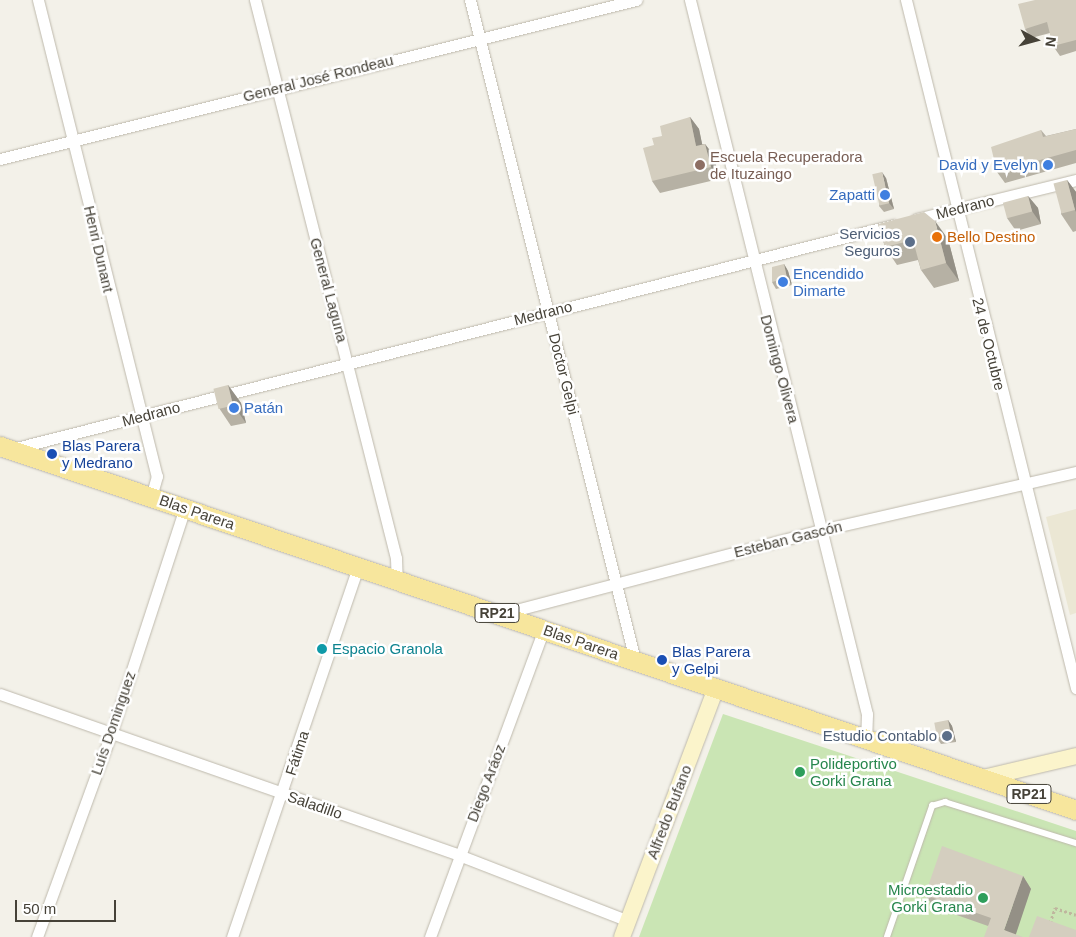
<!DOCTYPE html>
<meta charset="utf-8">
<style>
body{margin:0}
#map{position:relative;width:1076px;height:937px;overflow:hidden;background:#f3f1e9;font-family:Arial,sans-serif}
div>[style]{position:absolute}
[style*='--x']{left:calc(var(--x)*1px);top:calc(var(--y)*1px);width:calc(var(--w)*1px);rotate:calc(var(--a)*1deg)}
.education>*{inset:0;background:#ebe7d4}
.green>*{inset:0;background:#cae5b4}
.path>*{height:2.5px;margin-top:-1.25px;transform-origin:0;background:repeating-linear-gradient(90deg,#bfb69e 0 2.5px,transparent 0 5px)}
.roads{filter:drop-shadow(0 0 1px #beb9ac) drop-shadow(0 0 1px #beb9ac)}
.lane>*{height:5.5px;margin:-2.75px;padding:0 2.75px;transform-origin:2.75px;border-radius:2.75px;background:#fff}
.street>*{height:11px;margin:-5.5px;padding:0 5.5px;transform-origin:5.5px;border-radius:5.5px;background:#fff}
.secondary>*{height:16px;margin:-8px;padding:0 8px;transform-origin:8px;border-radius:8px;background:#fbf4cb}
.primary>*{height:19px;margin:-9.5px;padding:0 9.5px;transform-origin:9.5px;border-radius:9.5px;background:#f7e69d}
.wall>*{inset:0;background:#b6b1a4}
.shaded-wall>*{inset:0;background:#949086}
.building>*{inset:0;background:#d4cebf;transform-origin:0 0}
.dots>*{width:14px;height:14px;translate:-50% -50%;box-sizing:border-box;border:2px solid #fff;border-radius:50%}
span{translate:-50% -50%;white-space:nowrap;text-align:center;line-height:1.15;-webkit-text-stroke:5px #fff;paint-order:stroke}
.shield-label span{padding:1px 4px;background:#fff;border:1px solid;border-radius:4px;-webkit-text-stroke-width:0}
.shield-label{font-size:14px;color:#464238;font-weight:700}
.street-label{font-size:15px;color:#464238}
.education-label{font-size:15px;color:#785e54}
.left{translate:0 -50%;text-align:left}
.shop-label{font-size:15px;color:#366cbe}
.right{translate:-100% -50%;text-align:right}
.service-label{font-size:15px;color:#4e5e75}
.food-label{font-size:15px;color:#c56008}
.transit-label{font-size:15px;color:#164399}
.culture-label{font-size:15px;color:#0d838f}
.leisure-label{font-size:15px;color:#27864d}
.north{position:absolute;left:1011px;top:15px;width:50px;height:50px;-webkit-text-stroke:4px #fff;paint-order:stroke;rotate:97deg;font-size:14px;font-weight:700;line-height:20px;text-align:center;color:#464238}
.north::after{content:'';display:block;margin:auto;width:18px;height:22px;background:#464238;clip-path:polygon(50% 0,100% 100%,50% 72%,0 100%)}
.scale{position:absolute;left:15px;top:900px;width:101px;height:22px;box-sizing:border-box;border:2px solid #464238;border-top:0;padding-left:6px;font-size:15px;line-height:18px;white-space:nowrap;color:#464238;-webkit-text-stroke:4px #fff;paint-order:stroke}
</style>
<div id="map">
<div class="education">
<i style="clip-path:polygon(1076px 509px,1076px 613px,1070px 615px,1046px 517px)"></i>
</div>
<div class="green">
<i style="clip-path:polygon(723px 714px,1076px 831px,1076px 937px,639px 937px)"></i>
</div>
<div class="path">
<i style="--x:1050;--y:923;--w:16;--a:-72"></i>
<i style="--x:1055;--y:908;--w:22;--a:18"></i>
</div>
<div class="roads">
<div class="lane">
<i style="--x:887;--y:937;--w:139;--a:-71"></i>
<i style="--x:932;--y:806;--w:14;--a:-17"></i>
<i style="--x:945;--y:802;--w:137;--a:17.4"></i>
</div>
<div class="street">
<i style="--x:38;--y:0;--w:491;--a:76"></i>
<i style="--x:157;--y:476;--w:22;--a:106"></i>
<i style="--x:255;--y:0;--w:576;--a:75.82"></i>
<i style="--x:396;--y:558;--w:23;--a:88"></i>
<i style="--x:470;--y:0;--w:680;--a:75.96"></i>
<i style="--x:690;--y:0;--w:736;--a:76.08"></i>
<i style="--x:867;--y:714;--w:24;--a:92"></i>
<i style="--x:906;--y:0;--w:709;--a:76.12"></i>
<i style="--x:0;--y:159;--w:656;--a:-14.04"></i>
<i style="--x:916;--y:219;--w:165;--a:-13.7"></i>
<i style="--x:12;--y:449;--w:909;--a:-14.27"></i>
<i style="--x:501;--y:614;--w:332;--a:-14.7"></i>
<i style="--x:822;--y:530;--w:261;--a:-12.9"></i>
<i style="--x:0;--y:694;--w:486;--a:19.3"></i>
<i style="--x:459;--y:855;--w:181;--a:21.3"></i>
<i style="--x:37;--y:937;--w:216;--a:-70"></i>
<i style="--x:111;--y:734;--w:238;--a:-71.9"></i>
<i style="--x:232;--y:937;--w:391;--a:-71.2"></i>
<i style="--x:430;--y:937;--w:328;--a:-69.7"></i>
</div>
<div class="secondary">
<i style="--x:983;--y:778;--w:96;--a:-13.3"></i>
<i style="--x:622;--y:937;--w:266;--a:-69.3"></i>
</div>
<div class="primary">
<i style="--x:0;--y:446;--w:1136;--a:18.69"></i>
</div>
</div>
<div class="wall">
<i style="clip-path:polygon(1076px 0,1076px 51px,1060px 56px,1053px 46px,1050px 33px,1031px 38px,1025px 29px)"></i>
<i style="clip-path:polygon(690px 117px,699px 129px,702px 144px,705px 144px,714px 156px,719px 179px,660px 193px,652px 181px,662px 136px)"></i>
<i style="clip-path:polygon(1076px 129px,1076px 163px,1005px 183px,997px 172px,1041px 130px,1046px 136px)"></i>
<i style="clip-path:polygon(886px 178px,894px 209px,884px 212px,879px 206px)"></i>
<i style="clip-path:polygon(1067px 180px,1076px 192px,1076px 231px,1073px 232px,1061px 214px)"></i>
<i style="clip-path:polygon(1028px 196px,1038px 208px,1041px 224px,1016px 231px,1007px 218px)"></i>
<i style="clip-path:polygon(878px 224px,948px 239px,959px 281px,934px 288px,921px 270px,918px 260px,897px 265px,885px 247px)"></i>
<i style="clip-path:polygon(784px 264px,788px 271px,792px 285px,776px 289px,772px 282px)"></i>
<i style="clip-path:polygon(228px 385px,241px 403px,246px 423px,231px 426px,219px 408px)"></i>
<i style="clip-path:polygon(948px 720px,952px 726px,956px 742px,941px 744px,937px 738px)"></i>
<i style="clip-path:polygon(1023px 876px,1031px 889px,988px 926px,934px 907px,925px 895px)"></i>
</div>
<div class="shaded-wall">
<i style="clip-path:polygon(690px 117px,699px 129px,705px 158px,696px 146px)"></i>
<i style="clip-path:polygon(705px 144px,714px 156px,719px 179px,711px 167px)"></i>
<i style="clip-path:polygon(882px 172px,886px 178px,894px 209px,889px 203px)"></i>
<i style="clip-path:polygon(1067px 180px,1076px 192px,1076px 212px,1075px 210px)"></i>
<i style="clip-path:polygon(1028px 196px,1038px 208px,1041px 224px,1032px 211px)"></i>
<i style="clip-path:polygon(935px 221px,948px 239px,959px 281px,946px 263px)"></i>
<i style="clip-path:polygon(784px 264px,788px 271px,792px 285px,787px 278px)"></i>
<i style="clip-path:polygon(228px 385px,241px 403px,246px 423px,233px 405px)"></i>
<i style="clip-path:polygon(948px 720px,952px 726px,956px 742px,951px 735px)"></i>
<i style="clip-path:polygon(1023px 876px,1031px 889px,1015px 937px,1004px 930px)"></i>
</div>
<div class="building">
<i style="clip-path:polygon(1035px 0,1076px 0,1076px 40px,1053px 46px,1047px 22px,1025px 29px,1018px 4px)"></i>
<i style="clip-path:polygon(690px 117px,696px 146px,705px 144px,711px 167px,652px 181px,643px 148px,654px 145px,652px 138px,662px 136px,660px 126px)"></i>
<i style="clip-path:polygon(1076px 129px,1076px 150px,997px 172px,991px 147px,1041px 130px,1043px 137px)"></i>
<i style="left:882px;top:172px;width:32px;height:10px;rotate:77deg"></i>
<i style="left:1067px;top:180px;width:31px;height:14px;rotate:75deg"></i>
<i style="left:1028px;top:196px;width:16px;height:26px;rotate:75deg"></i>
<i style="clip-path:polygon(924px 212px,935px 221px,946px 263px,921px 270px,913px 240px,885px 247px,878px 224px)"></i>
<i style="clip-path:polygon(784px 264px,787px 278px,772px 282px,772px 267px)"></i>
<i style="left:228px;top:385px;width:21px;height:15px;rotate:76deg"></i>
<i style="left:948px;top:720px;width:15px;height:14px;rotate:79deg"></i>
<i style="clip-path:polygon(942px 846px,1023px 876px,1004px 930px,1023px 937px,984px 937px,991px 918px,925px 895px)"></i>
<i style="clip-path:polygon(1037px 916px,1076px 930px,1076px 937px,1029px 937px)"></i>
</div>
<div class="dots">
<i style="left:700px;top:165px;background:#8d6e63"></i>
<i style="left:1048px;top:165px;background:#3f7fe0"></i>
<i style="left:885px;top:195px;background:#3f7fe0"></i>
<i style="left:937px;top:237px;background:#e8710a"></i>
<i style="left:910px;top:242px;background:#5c6f8a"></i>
<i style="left:783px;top:282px;background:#3f7fe0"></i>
<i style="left:234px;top:408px;background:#3f7fe0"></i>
<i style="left:52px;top:454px;background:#1a4fb4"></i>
<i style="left:322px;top:649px;background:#0f9aa8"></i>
<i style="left:662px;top:660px;background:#1a4fb4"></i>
<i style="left:947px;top:736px;background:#5c6f8a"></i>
<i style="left:800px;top:772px;background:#2e9e5b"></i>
<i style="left:983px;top:898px;background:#2e9e5b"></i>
</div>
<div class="shield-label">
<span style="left:497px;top:613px">RP21</span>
<span style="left:1029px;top:794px">RP21</span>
</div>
<div class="street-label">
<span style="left:318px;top:78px;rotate:-14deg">General José Rondeau</span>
<span style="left:965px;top:207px;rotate:-14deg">Medrano</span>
<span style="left:99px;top:249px;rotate:77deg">Henri Dunant</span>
<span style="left:329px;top:290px;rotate:75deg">General Laguna</span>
<span style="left:543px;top:313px;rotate:-14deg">Medrano</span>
<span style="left:989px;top:344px;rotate:76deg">24 de Octubre</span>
<span style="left:780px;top:369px;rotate:75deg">Domingo Olivera</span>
<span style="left:564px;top:374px;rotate:76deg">Doctor Gelpi</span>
<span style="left:151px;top:414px;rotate:-15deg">Medrano</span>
<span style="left:197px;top:512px;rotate:19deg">Blas Parera</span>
<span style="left:788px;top:539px;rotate:-14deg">Esteban Gascón</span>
<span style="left:581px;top:642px;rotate:19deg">Blas Parera</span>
<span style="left:113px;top:723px;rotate:-71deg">Luís Dominguez</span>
<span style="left:297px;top:753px;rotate:-72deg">Fátima</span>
<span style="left:486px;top:783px;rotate:-69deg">Diego Aráoz</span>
<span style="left:315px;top:805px;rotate:19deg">Saladillo</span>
<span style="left:669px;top:812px;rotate:-69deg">Alfredo Bufano</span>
</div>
<div class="education-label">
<span class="left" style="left:710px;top:165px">Escuela Recuperadora<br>de Ituzaingo</span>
</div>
<div class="shop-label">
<span class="right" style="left:1038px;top:165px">David y Evelyn</span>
<span class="right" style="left:875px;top:195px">Zapatti</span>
<span class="left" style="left:793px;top:282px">Encendido<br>Dimarte</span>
<span class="left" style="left:244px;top:408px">Patán</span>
</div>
<div class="service-label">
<span class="right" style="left:900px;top:242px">Servicios<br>Seguros</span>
<span class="right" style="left:937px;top:736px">Estudio Contablo</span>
</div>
<div class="food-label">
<span class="left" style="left:947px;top:237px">Bello Destino</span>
</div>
<div class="transit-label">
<span class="left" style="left:62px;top:454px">Blas Parera<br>y Medrano</span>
<span class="left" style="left:672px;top:660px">Blas Parera<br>y Gelpi</span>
</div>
<div class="culture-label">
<span class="left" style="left:332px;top:649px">Espacio Granola</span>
</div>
<div class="leisure-label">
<span class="left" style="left:810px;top:772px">Polideportivo<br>Gorki Grana</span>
<span class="right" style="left:973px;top:898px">Microestadio<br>Gorki Grana</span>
</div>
<div class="north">N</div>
<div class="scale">50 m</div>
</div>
